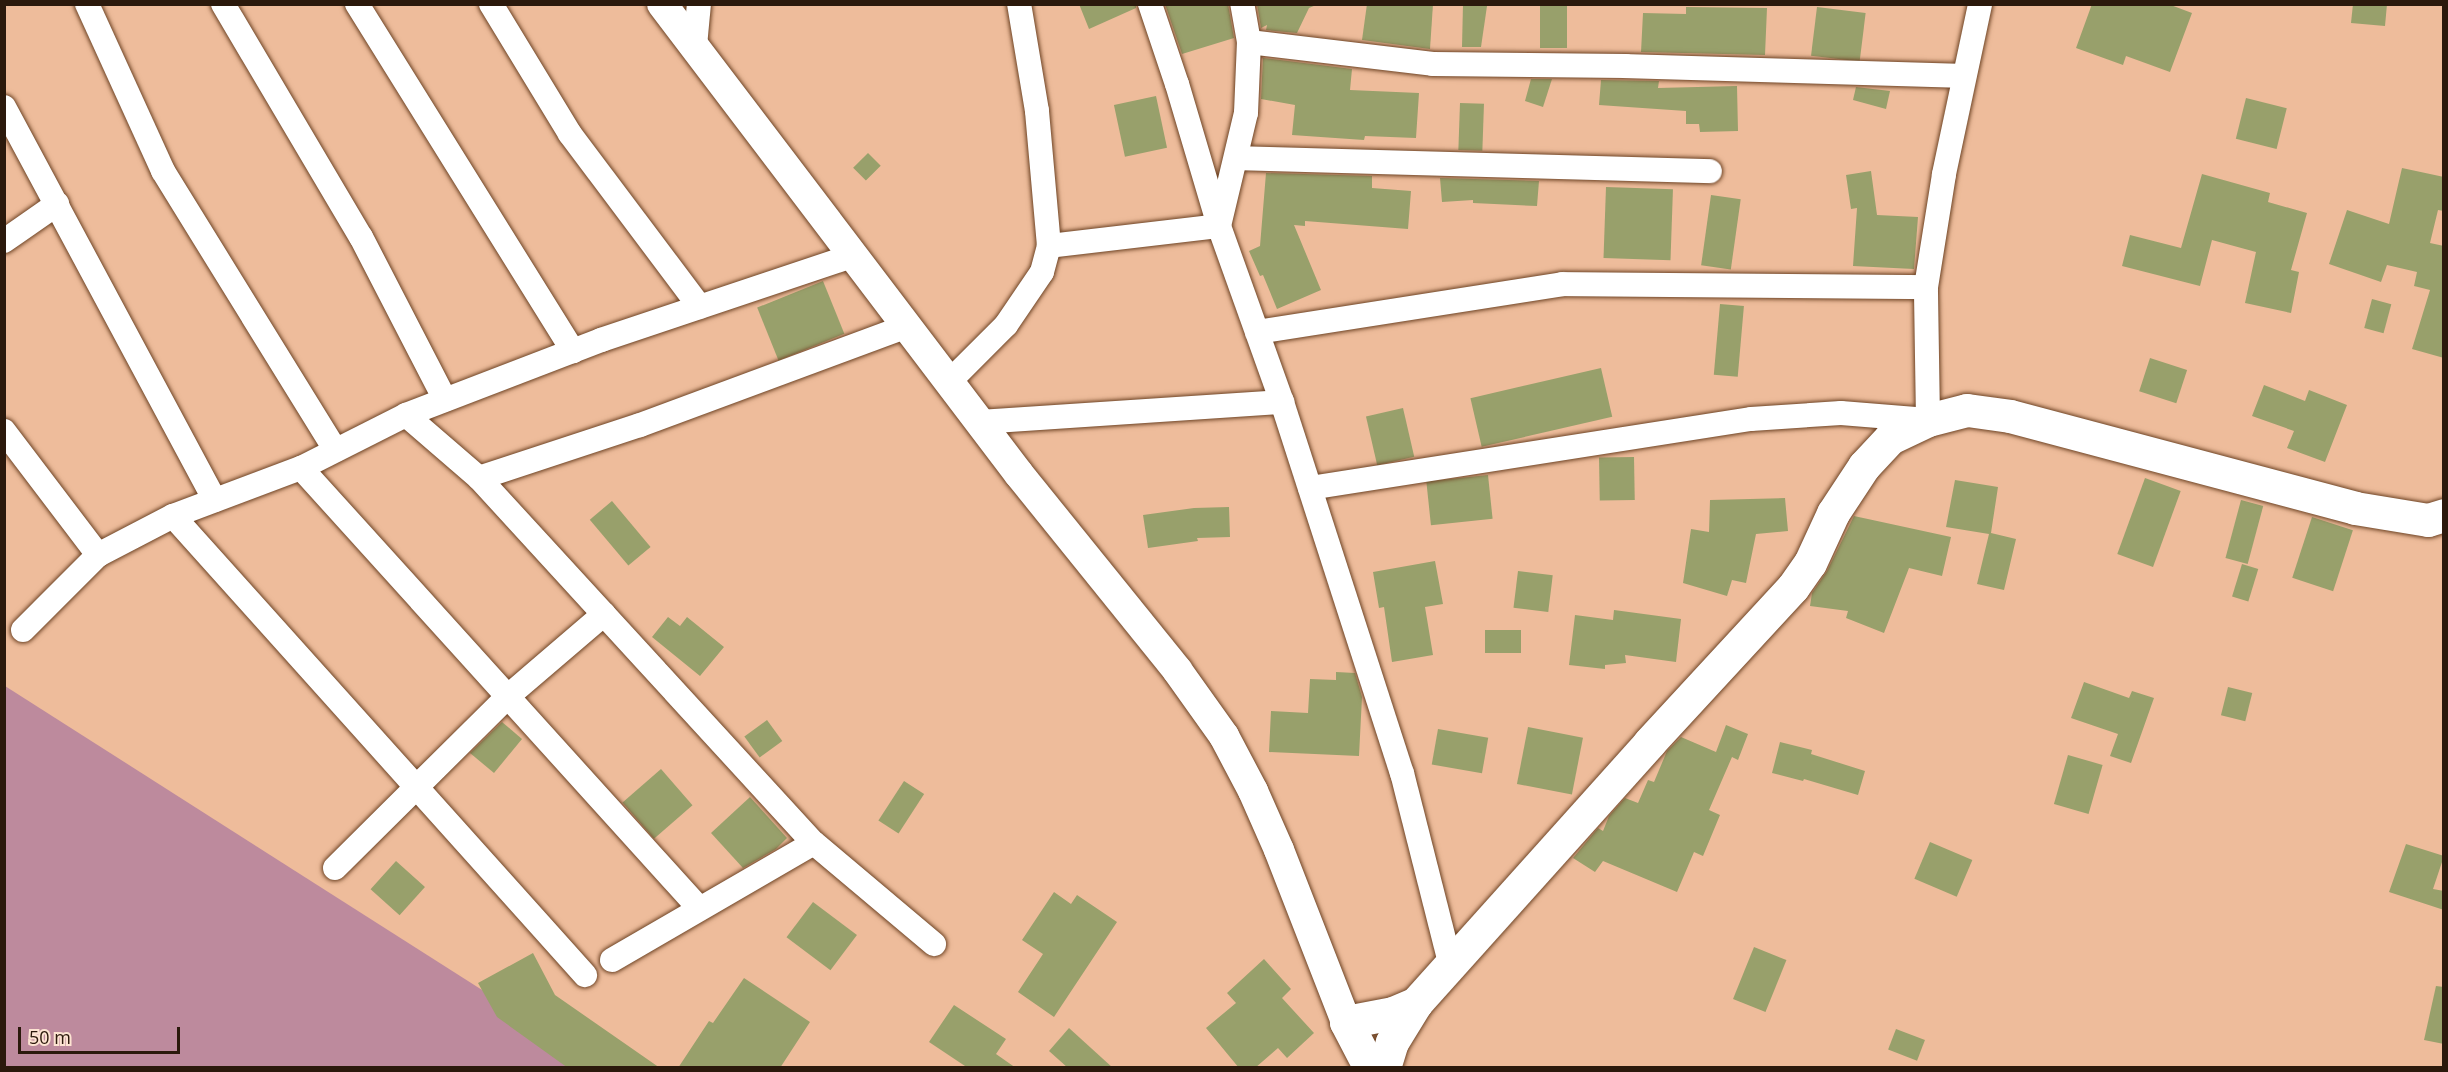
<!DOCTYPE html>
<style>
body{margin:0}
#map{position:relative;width:2448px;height:1072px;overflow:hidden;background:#eebc9b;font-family:"Open Sans",sans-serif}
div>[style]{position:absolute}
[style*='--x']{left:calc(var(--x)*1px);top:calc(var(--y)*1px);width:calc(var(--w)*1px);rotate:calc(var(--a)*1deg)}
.green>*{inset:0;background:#bd8a9d}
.building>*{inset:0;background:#98a06b;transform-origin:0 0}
.roads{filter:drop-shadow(0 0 2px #6e4425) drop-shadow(0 0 2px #6e4425)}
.minor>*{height:24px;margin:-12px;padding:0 12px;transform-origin:12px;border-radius:12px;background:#fff}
.tertiary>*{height:30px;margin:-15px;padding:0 15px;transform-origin:15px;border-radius:15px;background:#fff}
.secondary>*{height:33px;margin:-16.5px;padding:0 16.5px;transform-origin:16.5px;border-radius:16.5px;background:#fff}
span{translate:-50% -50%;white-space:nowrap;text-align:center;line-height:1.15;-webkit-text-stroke:4.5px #fde3d2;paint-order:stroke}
.frame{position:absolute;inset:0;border:6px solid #2b190c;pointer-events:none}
.scale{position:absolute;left:18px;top:1027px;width:162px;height:27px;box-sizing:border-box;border:3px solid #2b190c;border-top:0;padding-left:8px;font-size:18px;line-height:21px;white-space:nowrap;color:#2b190c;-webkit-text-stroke:4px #fde3d2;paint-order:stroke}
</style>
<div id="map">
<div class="green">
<i style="clip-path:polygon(5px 686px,603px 1067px,5px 1067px)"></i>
</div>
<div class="building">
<i style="clip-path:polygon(1079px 4px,1136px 4px,1136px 8px,1089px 29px)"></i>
<i style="clip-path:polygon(1165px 4px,1228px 4px,1234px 38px,1182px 54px)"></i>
<i style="clip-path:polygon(1257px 4px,1316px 4px,1316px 5px,1309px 8px,1297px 33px,1266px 30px,1267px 25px,1261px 28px)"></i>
<i style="clip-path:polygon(1367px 4px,1433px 4px,1430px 49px,1362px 40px)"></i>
<i style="clip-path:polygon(1463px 4px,1487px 6px,1481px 47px,1462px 47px)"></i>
<i style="left:1540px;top:4px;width:27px;height:44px"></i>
<i style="clip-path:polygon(2092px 4px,2168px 4px,2192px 13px,2170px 72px,2126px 56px,2123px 65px,2076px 48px)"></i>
<i style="clip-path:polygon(2353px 4px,2387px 4px,2385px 26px,2351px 23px)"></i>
<i style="clip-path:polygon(1686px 7px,1767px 8px,1765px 55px,1641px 52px,1643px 13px,1686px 14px)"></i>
<i style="left:1817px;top:7px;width:49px;height:49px;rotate:7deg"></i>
<i style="clip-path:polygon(1263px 58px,1352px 69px,1350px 90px,1419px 93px,1416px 138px,1365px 136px,1364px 140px,1292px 135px,1295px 105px,1261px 99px)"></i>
<i style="clip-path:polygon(1531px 79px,1552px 79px,1543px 107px,1525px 101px)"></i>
<i style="clip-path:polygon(1601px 80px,1659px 81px,1658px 88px,1737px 86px,1738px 131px,1700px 132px,1699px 124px,1686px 124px,1686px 111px,1599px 105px)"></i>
<i style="clip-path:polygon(1856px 87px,1890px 91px,1886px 109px,1853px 100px)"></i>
<i style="left:1156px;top:96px;width:53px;height:43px;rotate:78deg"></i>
<i style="left:2246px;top:98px;width:42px;height:42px;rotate:14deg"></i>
<i style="left:1460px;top:103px;width:24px;height:47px;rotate:2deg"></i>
<i style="left:868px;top:153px;width:18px;height:21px;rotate:45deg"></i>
<i style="clip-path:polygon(2402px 168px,2444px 177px,2444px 211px,2438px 210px,2430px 243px,2444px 246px,2444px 358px,2412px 349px,2430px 290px,2414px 286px,2417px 272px,2387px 265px,2381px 282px,2329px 264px,2347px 210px,2389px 224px)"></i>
<i style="clip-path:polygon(1871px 171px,1877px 215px,1918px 217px,1914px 269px,1853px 266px,1857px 208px,1851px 209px,1846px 175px)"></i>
<i style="clip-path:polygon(1266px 173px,1372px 176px,1372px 188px,1411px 191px,1408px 229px,1305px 221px,1305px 226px,1294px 225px,1321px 290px,1277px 309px,1263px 275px,1260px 276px,1249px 251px,1260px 246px)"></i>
<i style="clip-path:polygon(2202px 174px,2270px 193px,2268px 202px,2307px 213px,2291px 270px,2299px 272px,2291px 313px,2245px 303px,2256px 252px,2212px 240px,2200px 286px,2122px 266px,2130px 235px,2181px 248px)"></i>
<i style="clip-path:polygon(1440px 178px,1539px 181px,1537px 206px,1473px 203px,1473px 200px,1442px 202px)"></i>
<i style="left:1606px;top:187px;width:67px;height:71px;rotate:2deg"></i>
<i style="left:1711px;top:195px;width:30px;height:71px;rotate:8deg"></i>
<i style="left:823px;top:281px;width:57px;height:71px;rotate:68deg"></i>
<i style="left:2372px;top:299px;width:20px;height:30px;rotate:15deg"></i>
<i style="left:1720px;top:304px;width:24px;height:71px;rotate:5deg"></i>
<i style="left:2150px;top:358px;width:39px;height:35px;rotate:18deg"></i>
<i style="left:1601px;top:368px;width:50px;height:134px;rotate:77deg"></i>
<i style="clip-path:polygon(2264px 385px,2305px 401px,2309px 390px,2347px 405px,2325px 462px,2287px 448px,2294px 431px,2252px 416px)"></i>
<i style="left:1403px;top:408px;width:50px;height:38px;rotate:77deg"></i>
<i style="left:1634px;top:457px;width:43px;height:35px;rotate:89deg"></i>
<i style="left:1488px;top:475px;width:44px;height:62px;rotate:84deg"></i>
<i style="left:2145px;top:478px;width:38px;height:81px;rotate:20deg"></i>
<i style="clip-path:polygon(1955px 480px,1998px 487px,1991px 533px,2016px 539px,2004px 590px,1977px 584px,1989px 534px,1946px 527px)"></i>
<i style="clip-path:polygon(1785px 498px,1788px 531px,1756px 534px,1746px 583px,1732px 580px,1727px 596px,1683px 583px,1691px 529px,1709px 532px,1710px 500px)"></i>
<i style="left:2241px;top:500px;width:23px;height:60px;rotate:15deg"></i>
<i style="left:612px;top:501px;width:60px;height:29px;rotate:50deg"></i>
<i style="clip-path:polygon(1229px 507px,1230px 537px,1197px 538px,1198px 541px,1148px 548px,1143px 515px,1194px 508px)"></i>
<i style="clip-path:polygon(1854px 516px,1951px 537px,1942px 576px,1909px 568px,1884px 633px,1846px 618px,1848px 611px,1810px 606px,1812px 593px,1827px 571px)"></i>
<i style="left:2312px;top:517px;width:43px;height:64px;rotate:18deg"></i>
<i style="clip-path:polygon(1435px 561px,1443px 604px,1425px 607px,1433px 655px,1392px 662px,1384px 607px,1379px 608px,1373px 572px)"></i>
<i style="left:2242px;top:564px;width:17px;height:34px;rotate:17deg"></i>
<i style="left:1518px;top:571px;width:35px;height:37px;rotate:7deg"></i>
<i style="clip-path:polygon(1614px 610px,1681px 619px,1676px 662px,1625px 655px,1626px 663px,1605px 665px,1605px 669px,1569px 665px,1575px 615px,1613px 620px)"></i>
<i style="clip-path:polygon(668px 617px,680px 626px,687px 617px,724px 647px,700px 676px,652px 637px)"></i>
<i style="left:1485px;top:630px;width:36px;height:23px"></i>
<i style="clip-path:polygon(1336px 672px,1355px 673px,1362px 697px,1359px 756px,1269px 752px,1271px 711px,1308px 713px,1310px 679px,1336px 680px)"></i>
<i style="clip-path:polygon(2084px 682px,2129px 698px,2132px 691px,2154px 698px,2131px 763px,2110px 756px,2118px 734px,2071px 718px)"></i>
<i style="left:2228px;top:687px;width:25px;height:29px;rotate:14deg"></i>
<i style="left:767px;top:720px;width:26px;height:28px;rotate:54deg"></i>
<i style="clip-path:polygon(502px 722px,522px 739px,494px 773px,470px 753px)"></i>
<i style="clip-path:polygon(1726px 725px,1748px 734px,1738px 760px,1732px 757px,1709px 810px,1720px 815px,1703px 856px,1694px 852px,1677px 892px,1603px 861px,1595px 872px,1573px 858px,1598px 828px,1603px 831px,1609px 816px,1625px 798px,1638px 803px,1648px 780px,1654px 782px,1667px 751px,1681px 737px,1716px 752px)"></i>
<i style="left:1528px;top:727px;width:56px;height:58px;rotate:11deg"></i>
<i style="left:1438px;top:729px;width:51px;height:36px;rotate:10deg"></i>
<i style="clip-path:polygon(1780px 742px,1812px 750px,1811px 754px,1865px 771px,1858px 795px,1804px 779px,1803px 781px,1772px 773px)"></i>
<i style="left:2068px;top:755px;width:36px;height:51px;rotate:16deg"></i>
<i style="left:661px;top:769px;width:48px;height:51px;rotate:49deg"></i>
<i style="left:904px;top:781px;width:24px;height:47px;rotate:33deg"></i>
<i style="clip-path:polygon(750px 797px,787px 838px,776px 849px,743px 868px,711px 833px)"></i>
<i style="left:1930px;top:842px;width:46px;height:40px;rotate:23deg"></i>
<i style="clip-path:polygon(2406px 844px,2444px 856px,2433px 889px,2444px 891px,2444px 910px,2389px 892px)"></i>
<i style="left:396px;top:861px;width:39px;height:38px;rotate:42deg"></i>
<i style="clip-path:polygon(1054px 892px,1071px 904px,1077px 895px,1117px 922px,1054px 1017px,1018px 992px,1043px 954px,1022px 940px)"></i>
<i style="left:813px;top:902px;width:55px;height:44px;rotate:37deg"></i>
<i style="left:1754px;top:947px;width:35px;height:56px;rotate:22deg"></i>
<i style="clip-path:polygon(533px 953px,555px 995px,660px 1068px,568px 1068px,497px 1017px,478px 983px)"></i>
<i style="clip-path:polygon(1264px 959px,1291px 989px,1282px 998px,1314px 1033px,1287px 1058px,1278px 1048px,1255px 1068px,1239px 1068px,1206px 1028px,1236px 1003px,1227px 993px)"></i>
<i style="clip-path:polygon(744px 978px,810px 1022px,780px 1068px,678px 1068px,709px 1021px,713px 1023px)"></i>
<i style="clip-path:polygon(2436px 986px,2444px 987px,2444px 1044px,2424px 1040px)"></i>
<i style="clip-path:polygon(954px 1005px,1006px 1039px,996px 1054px,1016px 1068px,968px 1068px,929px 1042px)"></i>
<i style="clip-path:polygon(1069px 1028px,1113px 1068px,1068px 1068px,1049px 1051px)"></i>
<i style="left:1896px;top:1029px;width:31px;height:22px;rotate:21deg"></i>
</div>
<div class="roads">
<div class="minor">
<i style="--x:87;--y:4;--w:183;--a:65.5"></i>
<i style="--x:163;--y:171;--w:328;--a:58.3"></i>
<i style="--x:223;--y:4;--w:271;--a:59.4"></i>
<i style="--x:361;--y:237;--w:183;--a:62.7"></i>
<i style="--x:357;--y:4;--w:409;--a:58.1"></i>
<i style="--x:491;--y:4;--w:152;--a:58.7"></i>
<i style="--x:570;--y:134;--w:216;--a:53.1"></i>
<i style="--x:1150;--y:4;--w:84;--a:71.4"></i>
<i style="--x:1177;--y:84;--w:148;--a:73.5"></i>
<i style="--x:1219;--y:226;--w:187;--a:70.3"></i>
<i style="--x:1282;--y:402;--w:390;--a:72.1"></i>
<i style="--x:1402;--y:773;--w:199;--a:75.8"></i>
<i style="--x:1249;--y:42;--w:185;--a:6.8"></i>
<i style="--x:1433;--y:64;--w:193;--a:0.6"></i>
<i style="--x:1626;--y:66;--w:337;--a:1.7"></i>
<i style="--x:695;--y:46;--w:42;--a:-84.6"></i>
<i style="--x:4;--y:107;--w:446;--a:61.8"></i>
<i style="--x:1236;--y:158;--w:474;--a:1.6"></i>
<i style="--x:4;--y:241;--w:65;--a:-34.9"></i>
<i style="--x:1049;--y:246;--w:171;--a:-6.7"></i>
<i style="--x:1219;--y:226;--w:116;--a:-76.6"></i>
<i style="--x:1246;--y:113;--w:71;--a:-87.6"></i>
<i style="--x:1249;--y:42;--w:39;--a:-100"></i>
<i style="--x:1257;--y:332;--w:309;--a:-8.9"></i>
<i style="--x:1562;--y:284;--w:364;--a:0.5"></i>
<i style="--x:950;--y:381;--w:79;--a:-45"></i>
<i style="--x:1006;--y:325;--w:64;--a:-55.8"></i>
<i style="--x:1042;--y:272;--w:27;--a:-75"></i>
<i style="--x:1049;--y:246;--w:136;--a:-95.1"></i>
<i style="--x:1037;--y:111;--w:109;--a:-99.5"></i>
<i style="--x:406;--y:415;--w:96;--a:40.8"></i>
<i style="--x:479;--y:478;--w:495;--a:47.5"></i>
<i style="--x:814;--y:843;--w:157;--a:40.1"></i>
<i style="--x:980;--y:422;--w:303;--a:-3.8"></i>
<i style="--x:4;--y:431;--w:156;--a:52.8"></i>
<i style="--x:301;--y:468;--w:593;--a:47.87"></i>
<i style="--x:479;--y:478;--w:169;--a:-18.2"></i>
<i style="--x:640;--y:425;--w:286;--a:-20.3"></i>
<i style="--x:1310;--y:488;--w:446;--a:-8.9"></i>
<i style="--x:1751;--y:419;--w:90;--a:-3.8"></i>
<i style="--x:1841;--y:413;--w:87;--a:4.6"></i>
<i style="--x:1928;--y:420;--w:133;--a:-90.9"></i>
<i style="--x:1926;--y:287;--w:114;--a:-80.9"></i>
<i style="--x:1944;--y:174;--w:174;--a:-78"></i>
<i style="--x:173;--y:516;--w:617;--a:48.09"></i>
<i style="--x:23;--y:630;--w:106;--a:-45"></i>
<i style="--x:98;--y:555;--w:85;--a:-27.5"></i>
<i style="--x:173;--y:516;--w:137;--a:-20.6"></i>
<i style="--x:301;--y:468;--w:118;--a:-26.8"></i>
<i style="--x:406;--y:415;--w:209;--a:-21"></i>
<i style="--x:601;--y:340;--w:268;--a:-18.5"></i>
<i style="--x:335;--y:868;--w:241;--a:-44.8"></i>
<i style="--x:506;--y:698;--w:129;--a:-40.6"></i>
<i style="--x:612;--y:960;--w:233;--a:-30.1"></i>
</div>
<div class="tertiary">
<i style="--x:662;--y:4;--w:590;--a:52.78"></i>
<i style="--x:1019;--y:474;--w:252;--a:51.1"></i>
<i style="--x:1177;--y:670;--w:81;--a:54.5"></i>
<i style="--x:1224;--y:736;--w:62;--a:62.2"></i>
<i style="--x:1253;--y:791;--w:64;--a:66.2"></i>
<i style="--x:1279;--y:850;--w:185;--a:68.7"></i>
</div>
<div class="secondary">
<i style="--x:1370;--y:1068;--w:52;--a:-117.6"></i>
<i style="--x:1346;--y:1022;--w:48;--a:-10.8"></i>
<i style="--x:1393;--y:1013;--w:25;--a:-23"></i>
<i style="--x:1384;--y:1068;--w:27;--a:-73"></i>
<i style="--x:1392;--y:1042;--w:46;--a:-58.4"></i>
<i style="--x:1416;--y:1003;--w:349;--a:-48.1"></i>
<i style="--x:1649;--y:743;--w:212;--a:-47.3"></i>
<i style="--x:1793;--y:587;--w:29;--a:-55"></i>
<i style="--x:1810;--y:563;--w:55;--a:-65.3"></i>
<i style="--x:1833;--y:513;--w:56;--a:-56.6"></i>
<i style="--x:1864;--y:466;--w:38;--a:-47"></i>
<i style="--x:1890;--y:438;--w:42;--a:-25.3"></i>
<i style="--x:1928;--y:420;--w:40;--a:-14.4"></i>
<i style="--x:1967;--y:410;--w:43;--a:7.9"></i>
<i style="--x:2010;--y:416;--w:357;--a:14.9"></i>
<i style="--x:2355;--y:508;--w:74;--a:9.3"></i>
<i style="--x:2428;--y:520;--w:17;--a:-17"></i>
</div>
</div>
<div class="frame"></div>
<div class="scale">50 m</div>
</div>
